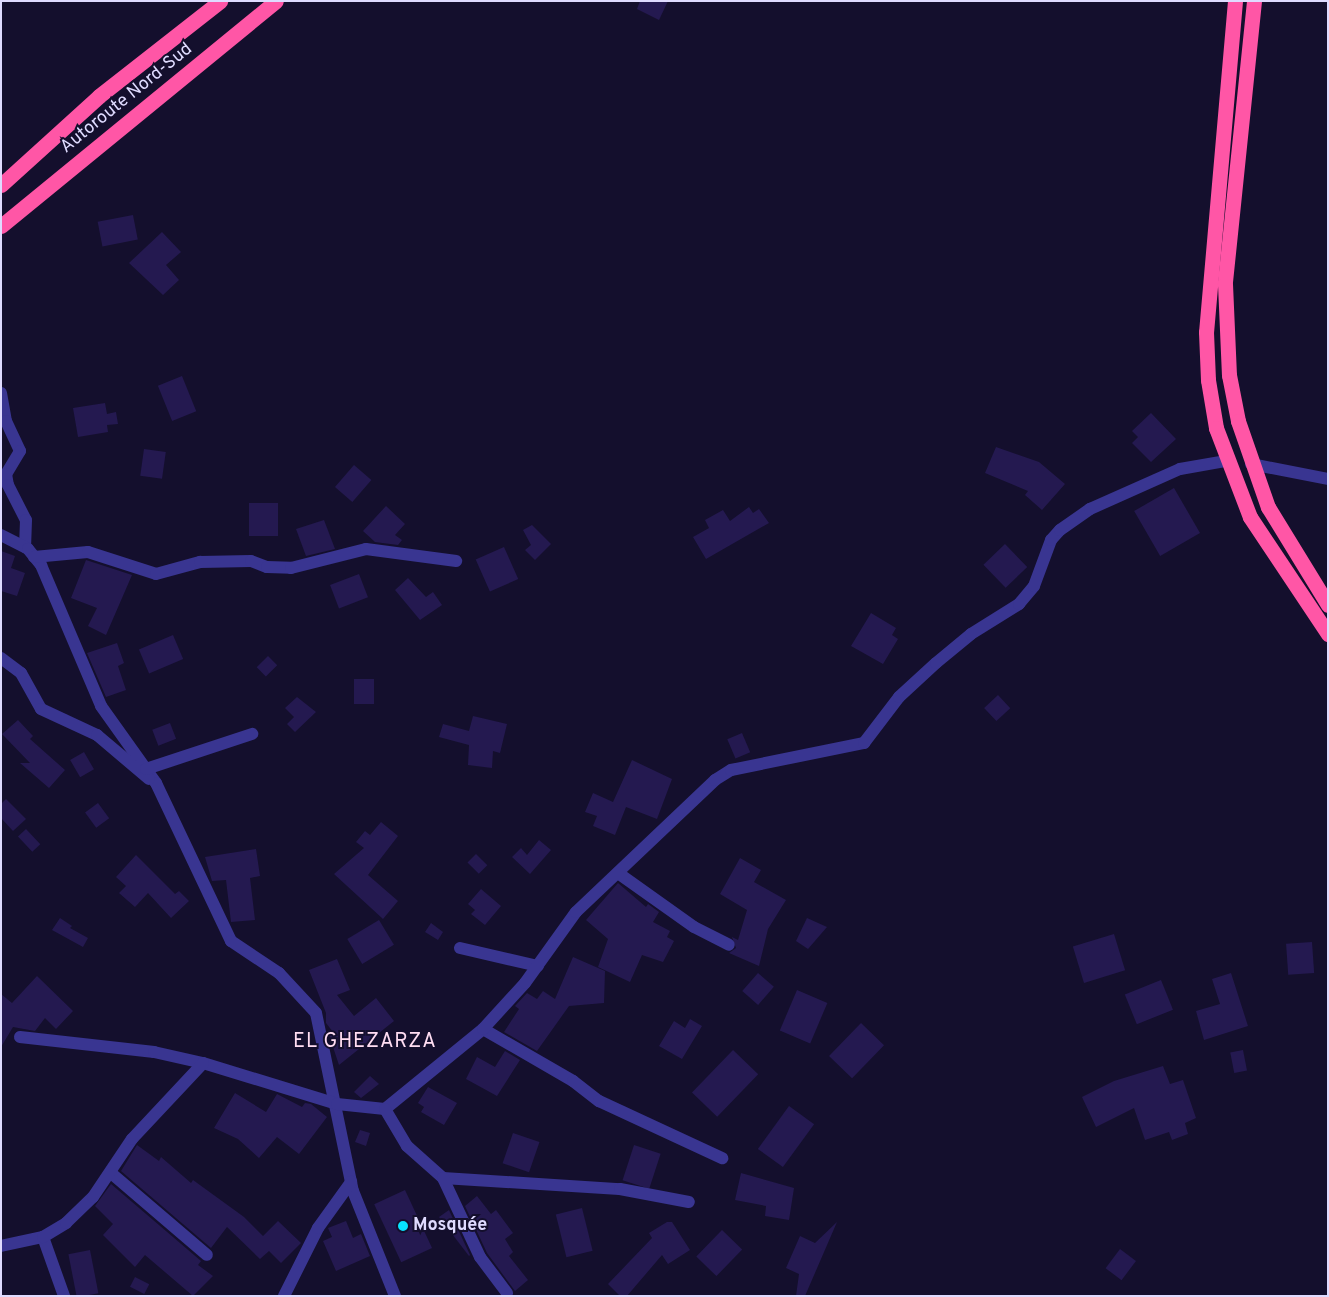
<!DOCTYPE html>
<meta charset="utf-8">
<style>
body{margin:0}
#map{position:relative;width:1329px;height:1297px;overflow:hidden;background:#140f2d;font-family:Overpass,sans-serif}
div>[style]{position:absolute}
[style*='--x']{left:calc(var(--x)*1px);top:calc(var(--y)*1px);width:calc(var(--w)*1px);rotate:calc(var(--a)*1deg)}
.building>*{inset:0;background:#241950;transform-origin:0 0}
.minor>*{height:12px;margin:-6px;padding:0 6px;transform-origin:6px;border-radius:6px;background:#393591}
.highway>*{height:15px;margin:-7.5px;padding:0 7.5px;transform-origin:7.5px;border-radius:7.5px;background:#ff56a6}
.dots>*{width:14px;height:14px;translate:-50% -50%;box-sizing:border-box;border:2px solid #140f2d;border-radius:50%}
span{translate:-50% -50%;white-space:nowrap;text-align:center;line-height:1.15;-webkit-text-stroke:4px #140f2d;paint-order:stroke}
.street-label{font-size:18px;color:#dfdbff}
.poi-label{font-size:18px;color:#dfdbff;font-weight:700}
.left{translate:0 -50%;text-align:left}
.quarter-label{font-size:20px;color:#ffddf2;letter-spacing:1px}
.frame{position:absolute;inset:0;border:2px solid #dfdbff;pointer-events:none}
</style>
<div id="map">
<div class="building">
<i style="clip-path:polygon(640px 1px,668px 1px,659px 20px,637px 9px)"></i>
<i style="left:133px;top:215px;width:25px;height:36px;rotate:79deg"></i>
<i style="clip-path:polygon(162px 232px,181px 252px,166px 265px,179px 280px,163px 295px,129px 263px)"></i>
<i style="left:182px;top:376px;width:38px;height:26px;rotate:68deg"></i>
<i style="clip-path:polygon(105px 403px,107px 414px,116px 412px,118px 424px,107px 425px,108px 432px,78px 437px,73px 408px)"></i>
<i style="clip-path:polygon(1151px 413px,1176px 439px,1151px 462px,1132px 443px,1138px 437px,1132px 431px)"></i>
<i style="clip-path:polygon(996px 447px,1039px 462px,1065px 484px,1042px 510px,1025px 495px,1028px 491px,985px 473px)"></i>
<i style="left:144px;top:449px;width:22px;height:27px;rotate:8deg"></i>
<i style="left:354px;top:465px;width:23px;height:29px;rotate:41deg"></i>
<i style="left:1174px;top:488px;width:52px;height:46px;rotate:60deg"></i>
<i style="left:249px;top:503px;width:29px;height:33px"></i>
<i style="clip-path:polygon(386px 506px,405px 524px,395px 535px,402px 540px,398px 545px,375px 542px,363px 531px)"></i>
<i style="clip-path:polygon(749px 507px,753px 513px,759px 509px,769px 523px,706px 559px,693px 537px,709px 528px,705px 520px,723px 510px,730px 521px)"></i>
<i style="clip-path:polygon(324px 520px,335px 549px,306px 556px,296px 529px)"></i>
<i style="clip-path:polygon(532px 525px,551px 544px,535px 560px,525px 550px,531px 545px,523px 530px)"></i>
<i style="left:1005px;top:544px;width:32px;height:30px;rotate:46deg"></i>
<i style="left:504px;top:547px;width:35px;height:31px;rotate:66deg"></i>
<i style="clip-path:polygon(1px 551px,15px 556px,11px 568px,25px 573px,17px 596px,1px 591px)"></i>
<i style="clip-path:polygon(86px 560px,132px 575px,106px 635px,88px 626px,97px 608px,71px 598px)"></i>
<i style="left:359px;top:574px;width:25px;height:31px;rotate:69deg"></i>
<i style="clip-path:polygon(408px 578px,426px 597px,433px 592px,442px 605px,420px 620px,395px 590px)"></i>
<i style="clip-path:polygon(871px 613px,896px 628px,892px 635px,898px 639px,883px 664px,851px 646px)"></i>
<i style="left:173px;top:635px;width:26px;height:37px;rotate:67deg"></i>
<i style="clip-path:polygon(117px 643px,124px 663px,118px 666px,126px 690px,106px 697px,87px 653px)"></i>
<i style="left:268px;top:656px;width:13px;height:16px;rotate:45deg"></i>
<i style="left:354px;top:679px;width:20px;height:25px"></i>
<i style="left:998px;top:695px;width:18px;height:19px;rotate:47deg"></i>
<i style="clip-path:polygon(297px 697px,316px 712px,295px 732px,287px 724px,294px 717px,285px 708px)"></i>
<i style="clip-path:polygon(473px 716px,507px 724px,500px 753px,493px 751px,492px 768px,468px 765px,469px 745px,439px 737px,443px 724px,469px 731px)"></i>
<i style="clip-path:polygon(18px 720px,33px 736px,30px 739px,65px 770px,49px 788px,20px 763px,30px 763px,2px 734px)"></i>
<i style="left:170px;top:723px;width:17px;height:19px;rotate:69deg"></i>
<i style="left:742px;top:733px;width:21px;height:16px;rotate:67deg"></i>
<i style="left:84px;top:752px;width:20px;height:16px;rotate:60deg"></i>
<i style="clip-path:polygon(632px 760px,672px 779px,657px 819px,626px 807px,615px 835px,593px 826px,597px 816px,585px 812px,593px 793px,613px 802px)"></i>
<i style="clip-path:polygon(6px 799px,26px 819px,13px 831px,1px 818px,1px 804px)"></i>
<i style="left:98px;top:803px;width:19px;height:16px;rotate:54deg"></i>
<i style="clip-path:polygon(381px 822px,398px 836px,368px 875px,398px 901px,383px 919px,334px 874px,364px 848px,356px 842px,365px 831px,370px 835px)"></i>
<i style="left:26px;top:829px;width:21px;height:11px;rotate:47deg"></i>
<i style="clip-path:polygon(539px 840px,551px 850px,530px 874px,512px 857px,521px 848px,527px 855px)"></i>
<i style="clip-path:polygon(256px 849px,260px 876px,250px 878px,255px 920px,231px 922px,226px 880px,212px 881px,205px 857px)"></i>
<i style="left:476px;top:854px;width:16px;height:12px;rotate:45deg"></i>
<i style="clip-path:polygon(136px 855px,175px 894px,179px 891px,189px 901px,171px 918px,148px 893px,135px 907px,119px 893px,126px 886px,116px 877px)"></i>
<i style="clip-path:polygon(740px 858px,761px 870px,754px 882px,786px 900px,768px 929px,759px 966px,729px 953px,736px 948px,732px 937px,738px 940px,747px 910px,720px 894px)"></i>
<i style="clip-path:polygon(618px 883px,646px 907px,648px 904px,659px 912px,653px 922px,670px 931px,667px 937px,674px 941px,663px 962px,642px 955px,630px 982px,598px 967px,608px 939px,586px 920px)"></i>
<i style="clip-path:polygon(481px 889px,501px 906px,485px 925px,471px 914px,475px 910px,468px 904px)"></i>
<i style="clip-path:polygon(60px 918px,72px 926px,70px 928px,88px 938px,83px 947px,52px 930px)"></i>
<i style="clip-path:polygon(807px 918px,827px 927px,808px 949px,796px 941px)"></i>
<i style="left:379px;top:920px;width:29px;height:37px;rotate:59deg"></i>
<i style="clip-path:polygon(431px 923px,443px 932px,438px 940px,425px 932px)"></i>
<i style="left:1114px;top:934px;width:38px;height:43px;rotate:73deg"></i>
<i style="left:1312px;top:942px;width:31px;height:26px;rotate:86deg"></i>
<i style="clip-path:polygon(573px 957px,605px 971px,604px 1003px,569px 1006px,537px 1051px,504px 1032px,519px 1009px,515px 1006px,527px 993px,537px 999px,543px 991px,555px 999px)"></i>
<i style="clip-path:polygon(337px 959px,350px 990px,337px 995px,354px 1016px,376px 998px,394px 1021px,339px 1065px,329px 1035px,333px 1032px,326px 1023px,326px 1013px,309px 970px)"></i>
<i style="left:758px;top:973px;width:21px;height:24px;rotate:41deg"></i>
<i style="clip-path:polygon(1231px 973px,1248px 1026px,1204px 1040px,1196px 1011px,1220px 1004px,1212px 979px)"></i>
<i style="clip-path:polygon(37px 976px,73px 1011px,56px 1029px,45px 1018px,35px 1031px,13px 1027px,1px 1047px,1px 994px,12px 1003px)"></i>
<i style="left:1161px;top:980px;width:32px;height:39px;rotate:68deg"></i>
<i style="left:797px;top:990px;width:33px;height:44px;rotate:23deg"></i>
<i style="clip-path:polygon(690px 1019px,702px 1026px,682px 1059px,659px 1046px,674px 1021px,685px 1028px)"></i>
<i style="left:861px;top:1023px;width:32px;height:46px;rotate:44deg"></i>
<i style="left:733px;top:1050px;width:35px;height:59px;rotate:44deg"></i>
<i style="left:1243px;top:1050px;width:21px;height:13px;rotate:79deg"></i>
<i style="clip-path:polygon(505px 1051px,520px 1060px,497px 1096px,466px 1079px,477px 1057px,495px 1067px)"></i>
<i style="clip-path:polygon(1163px 1066px,1170px 1084px,1183px 1080px,1196px 1118px,1185px 1123px,1188px 1134px,1172px 1140px,1169px 1132px,1145px 1140px,1134px 1108px,1096px 1127px,1082px 1097px,1114px 1081px)"></i>
<i style="clip-path:polygon(370px 1076px,379px 1084px,361px 1098px,354px 1092px)"></i>
<i style="clip-path:polygon(428px 1087px,457px 1103px,444px 1125px,421px 1112px,424px 1107px,418px 1103px)"></i>
<i style="clip-path:polygon(235px 1093px,266px 1112px,277px 1094px,302px 1107px,305px 1103px,311px 1104px,327px 1117px,299px 1154px,277px 1137px,259px 1158px,238px 1139px,214px 1128px)"></i>
<i style="left:789px;top:1106px;width:31px;height:53px;rotate:36deg"></i>
<i style="clip-path:polygon(360px 1130px,370px 1133px,366px 1146px,355px 1142px)"></i>
<i style="left:513px;top:1133px;width:28px;height:32px;rotate:19deg"></i>
<i style="clip-path:polygon(137px 1145px,159px 1161px,161px 1157px,191px 1183px,193px 1180px,244px 1217px,263px 1236px,278px 1221px,301px 1243px,281px 1263px,269px 1251px,260px 1259px,227px 1227px,211px 1248px,121px 1171px)"></i>
<i style="left:634px;top:1145px;width:28px;height:37px;rotate:18deg"></i>
<i style="clip-path:polygon(741px 1173px,794px 1188px,789px 1220px,765px 1216px,766px 1206px,735px 1200px)"></i>
<i style="clip-path:polygon(111px 1184px,201px 1261px,198px 1265px,213px 1276px,193px 1296px,145px 1255px,135px 1267px,103px 1235px,113px 1224px,95px 1206px)"></i>
<i style="left:405px;top:1190px;width:64px;height:34px;rotate:65deg"></i>
<i style="clip-path:polygon(477px 1196px,491px 1214px,496px 1210px,513px 1233px,505px 1239px,513px 1252px,509px 1256px,528px 1280px,515px 1291px,487px 1253px,465px 1206px)"></i>
<i style="left:582px;top:1208px;width:44px;height:27px;rotate:76deg"></i>
<i style="clip-path:polygon(449px 1210px,470px 1255px,469px 1256px,439px 1217px)"></i>
<i style="clip-path:polygon(346px 1221px,353px 1238px,361px 1234px,370px 1256px,336px 1271px,323px 1241px,332px 1237px,328px 1228px)"></i>
<i style="clip-path:polygon(667px 1222px,672px 1222px,690px 1250px,668px 1264px,662px 1255px,627px 1296px,620px 1296px,608px 1284px,652px 1238px,649px 1233px)"></i>
<i style="clip-path:polygon(837px 1222px,805px 1296px,796px 1296px,799px 1274px,786px 1268px,800px 1236px,815px 1243px)"></i>
<i style="left:722px;top:1230px;width:28px;height:37px;rotate:44deg"></i>
<i style="left:1120px;top:1249px;width:20px;height:24px;rotate:37deg"></i>
<i style="left:90px;top:1250px;width:44px;height:22px;rotate:79deg"></i>
<i style="left:135px;top:1277px;width:16px;height:11px;rotate:27deg"></i>
</div>
<div class="minor">
<i style="--x:1;--y:393;--w:28;--a:80"></i>
<i style="--x:6;--y:421;--w:33;--a:65"></i>
<i style="--x:20;--y:451;--w:27;--a:121"></i>
<i style="--x:6;--y:474;--w:11;--a:80"></i>
<i style="--x:8;--y:485;--w:39;--a:63"></i>
<i style="--x:26;--y:520;--w:27;--a:92"></i>
<i style="--x:1251;--y:464;--w:78;--a:11"></i>
<i style="--x:1;--y:535;--w:30;--a:27"></i>
<i style="--x:28;--y:549;--w:21;--a:51"></i>
<i style="--x:41;--y:565;--w:153;--a:66.9"></i>
<i style="--x:101;--y:706;--w:95;--a:54.5"></i>
<i style="--x:156;--y:783;--w:175;--a:64.6"></i>
<i style="--x:231;--y:941;--w:58;--a:33.7"></i>
<i style="--x:279;--y:973;--w:54;--a:47.2"></i>
<i style="--x:316;--y:1013;--w:182;--a:78.3"></i>
<i style="--x:353;--y:1191;--w:113;--a:68.2"></i>
<i style="--x:34;--y:557;--w:54;--a:-5.3"></i>
<i style="--x:88;--y:552;--w:71;--a:17.9"></i>
<i style="--x:156;--y:574;--w:46;--a:-15.3"></i>
<i style="--x:200;--y:562;--w:51;--a:-1.1"></i>
<i style="--x:251;--y:561;--w:17;--a:21"></i>
<i style="--x:267;--y:567;--w:24;--a:2"></i>
<i style="--x:291;--y:568;--w:77;--a:-14.2"></i>
<i style="--x:366;--y:549;--w:91;--a:7.6"></i>
<i style="--x:1;--y:658;--w:25;--a:37"></i>
<i style="--x:21;--y:673;--w:41;--a:60.9"></i>
<i style="--x:41;--y:709;--w:62;--a:24.9"></i>
<i style="--x:97;--y:735;--w:68;--a:40.2"></i>
<i style="--x:146;--y:769;--w:112;--a:-18.3"></i>
<i style="--x:618;--y:873;--w:93;--a:35.4"></i>
<i style="--x:694;--y:927;--w:39;--a:27"></i>
<i style="--x:460;--y:948;--w:80;--a:13"></i>
<i style="--x:483;--y:1029;--w:104;--a:30"></i>
<i style="--x:573;--y:1081;--w:33;--a:38"></i>
<i style="--x:599;--y:1101;--w:136;--a:24.9"></i>
<i style="--x:20;--y:1037;--w:135;--a:6.4"></i>
<i style="--x:154;--y:1052;--w:50;--a:12.7"></i>
<i style="--x:203;--y:1063;--w:140;--a:17"></i>
<i style="--x:337;--y:1104;--w:48;--a:5.9"></i>
<i style="--x:385;--y:1109;--w:127;--a:-39.2"></i>
<i style="--x:483;--y:1029;--w:62;--a:-47.6"></i>
<i style="--x:525;--y:983;--w:87;--a:-54.3"></i>
<i style="--x:576;--y:912;--w:192;--a:-43.5"></i>
<i style="--x:715;--y:780;--w:19;--a:-32"></i>
<i style="--x:731;--y:770;--w:136;--a:-11.5"></i>
<i style="--x:864;--y:743;--w:58;--a:-52.7"></i>
<i style="--x:899;--y:697;--w:50;--a:-42.6"></i>
<i style="--x:936;--y:663;--w:45;--a:-39.6"></i>
<i style="--x:971;--y:634;--w:57;--a:-32"></i>
<i style="--x:1019;--y:604;--w:23;--a:-50"></i>
<i style="--x:1034;--y:586;--w:49;--a:-69.7"></i>
<i style="--x:1051;--y:540;--w:13;--a:-48"></i>
<i style="--x:1060;--y:530;--w:37;--a:-35"></i>
<i style="--x:1090;--y:509;--w:98;--a:-24"></i>
<i style="--x:1180;--y:469;--w:47;--a:-9.9"></i>
<i style="--x:385;--y:1109;--w:43;--a:59.3"></i>
<i style="--x:407;--y:1146;--w:48;--a:41.6"></i>
<i style="--x:443;--y:1178;--w:177;--a:3.6"></i>
<i style="--x:620;--y:1189;--w:70;--a:10.7"></i>
<i style="--x:111;--y:1173;--w:126;--a:40.5"></i>
<i style="--x:443;--y:1178;--w:87;--a:64.9"></i>
<i style="--x:480;--y:1257;--w:45;--a:53.1"></i>
<i style="--x:43;--y:1237;--w:63;--a:70.4"></i>
<i style="--x:1;--y:1246;--w:43;--a:-12.1"></i>
<i style="--x:43;--y:1237;--w:27;--a:-31"></i>
<i style="--x:66;--y:1223;--w:37;--a:-44"></i>
<i style="--x:93;--y:1197;--w:70;--a:-56.1"></i>
<i style="--x:132;--y:1139;--w:104;--a:-46.9"></i>
<i style="--x:284;--y:1296;--w:76;--a:-63.4"></i>
<i style="--x:318;--y:1228;--w:57;--a:-54.3"></i>
</div>
<div class="highway">
<i style="--x:1235;--y:1;--w:332;--a:95"></i>
<i style="--x:1206;--y:332;--w:48;--a:87.6"></i>
<i style="--x:1208;--y:380;--w:49;--a:80.5"></i>
<i style="--x:1216;--y:428;--w:95;--a:69.1"></i>
<i style="--x:1250;--y:517;--w:141;--a:56.3"></i>
<i style="--x:1254;--y:1;--w:284;--a:95.9"></i>
<i style="--x:1225;--y:284;--w:91;--a:87.5"></i>
<i style="--x:1229;--y:375;--w:47;--a:78.9"></i>
<i style="--x:1238;--y:421;--w:91;--a:70.8"></i>
<i style="--x:1268;--y:507;--w:115;--a:58.5"></i>
<i style="--x:1;--y:185;--w:132;--a:-42.2"></i>
<i style="--x:99;--y:96;--w:154;--a:-38.1"></i>
<i style="--x:1;--y:226;--w:355;--a:-39.3"></i>
</div>
<div class="dots">
<i style="left:403px;top:1226px;background:#07e4ff"></i>
</div>
<div class="street-label">
<span style="left:127px;top:99px;rotate:-39deg">Autoroute Nord-Sud</span>
</div>
<div class="poi-label">
<span class="left" style="left:413px;top:1226px">Mosquée</span>
</div>
<div class="quarter-label">
<span style="left:365px;top:1042px">EL GHEZARZA</span>
</div>
<div class="frame"></div>
</div>
